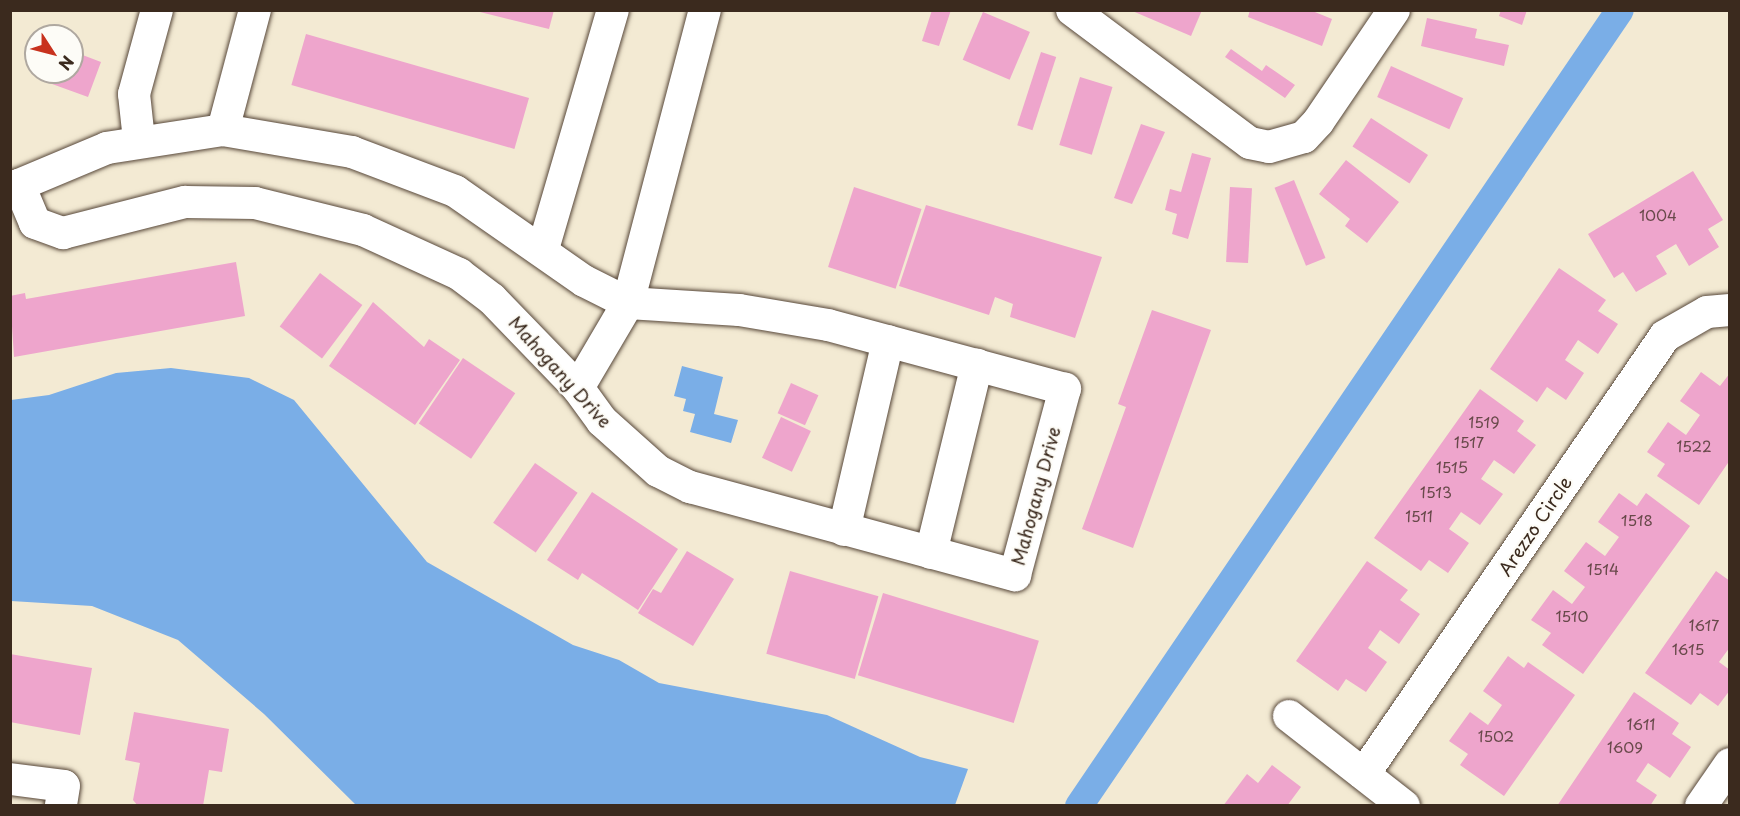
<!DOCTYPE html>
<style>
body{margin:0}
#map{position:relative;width:1740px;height:816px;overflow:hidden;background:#f3ead3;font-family:"Playpen Sans",sans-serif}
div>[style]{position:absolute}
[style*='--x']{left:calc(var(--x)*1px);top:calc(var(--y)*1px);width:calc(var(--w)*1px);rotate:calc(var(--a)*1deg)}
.water>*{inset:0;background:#7aaee7}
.canal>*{height:28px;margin:-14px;padding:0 14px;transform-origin:14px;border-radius:14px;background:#7aaee7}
.building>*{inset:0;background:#eea5cc;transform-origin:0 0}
.roads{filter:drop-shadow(0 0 2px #574739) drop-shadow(0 0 2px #574739)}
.minor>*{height:32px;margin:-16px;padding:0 16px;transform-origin:16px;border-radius:16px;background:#fff}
span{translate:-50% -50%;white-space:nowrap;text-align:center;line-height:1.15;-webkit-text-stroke:4.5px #fdfcf7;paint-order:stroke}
.number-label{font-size:15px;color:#68494a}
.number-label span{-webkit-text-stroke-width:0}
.street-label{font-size:18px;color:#3b2a1e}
.frame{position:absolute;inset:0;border:12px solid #3b2a1e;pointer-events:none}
.north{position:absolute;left:24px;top:24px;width:60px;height:60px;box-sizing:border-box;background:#fdfcf7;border:2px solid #afa8a0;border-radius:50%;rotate:126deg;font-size:16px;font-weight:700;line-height:24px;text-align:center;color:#3b2a1e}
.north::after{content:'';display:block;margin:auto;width:21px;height:27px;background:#c8321e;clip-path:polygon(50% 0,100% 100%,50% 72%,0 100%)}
</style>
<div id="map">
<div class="water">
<i style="clip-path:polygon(682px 366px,723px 377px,714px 414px,738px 420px,731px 443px,690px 432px,695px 414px,683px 411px,686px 399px,674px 396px)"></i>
<i style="clip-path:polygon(171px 368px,249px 378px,294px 400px,427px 562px,573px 645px,619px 660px,659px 683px,827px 715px,920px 757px,968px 769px,955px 805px,356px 805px,264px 714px,178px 640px,92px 606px,11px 601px,11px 400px,49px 395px,116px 373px)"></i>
</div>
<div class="canal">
<i style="--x:1079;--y:806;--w:962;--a:-55.8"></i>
</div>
<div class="building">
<i style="clip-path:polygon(472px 10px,554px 10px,549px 29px)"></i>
<i style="clip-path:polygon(932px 10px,951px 10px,939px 46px,922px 41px)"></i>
<i style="clip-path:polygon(1130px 10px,1202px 10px,1191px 36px)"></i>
<i style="clip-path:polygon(1250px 10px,1310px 10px,1332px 19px,1322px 46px,1248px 17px)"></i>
<i style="clip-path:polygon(1501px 10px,1527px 10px,1522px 25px,1499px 16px)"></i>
<i style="left:983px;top:12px;width:51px;height:52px;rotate:23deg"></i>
<i style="clip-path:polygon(1427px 18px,1477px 29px,1475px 38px,1509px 45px,1504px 66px,1421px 46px)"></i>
<i style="left:306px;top:34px;width:232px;height:53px;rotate:16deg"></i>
<i style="clip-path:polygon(1231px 49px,1262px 71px,1266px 65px,1295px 85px,1285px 98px,1225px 57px)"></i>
<i style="clip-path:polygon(72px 51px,101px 62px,88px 97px,41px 80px,44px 72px,72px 72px)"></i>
<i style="left:1041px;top:52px;width:16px;height:77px;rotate:18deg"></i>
<i style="left:1391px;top:66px;width:79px;height:34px;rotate:24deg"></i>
<i style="left:1080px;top:77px;width:34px;height:71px;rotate:17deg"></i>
<i style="left:1371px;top:118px;width:68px;height:34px;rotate:33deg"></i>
<i style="clip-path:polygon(1141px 124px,1165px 132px,1132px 204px,1114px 198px)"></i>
<i style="clip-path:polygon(1192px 153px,1211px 158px,1188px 239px,1172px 234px,1177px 214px,1165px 210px,1170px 189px,1181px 192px)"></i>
<i style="clip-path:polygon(1346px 160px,1399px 202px,1367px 243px,1345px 226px,1350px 219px,1319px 194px)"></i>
<i style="clip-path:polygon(1693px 171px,1723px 220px,1708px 229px,1719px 247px,1689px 266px,1676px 244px,1656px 256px,1667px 274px,1636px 292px,1623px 272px,1614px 278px,1588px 234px)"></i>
<i style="left:1294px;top:180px;width:84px;height:21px;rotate:68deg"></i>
<i style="left:854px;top:187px;width:71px;height:84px;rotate:18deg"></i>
<i style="left:1230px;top:187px;width:22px;height:75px;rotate:3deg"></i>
<i style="clip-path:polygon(926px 205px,1102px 257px,1075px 338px,1010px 317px,1013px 304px,995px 297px,989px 315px,899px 286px)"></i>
<i style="clip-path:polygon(236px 262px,245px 316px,14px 357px,10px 296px,25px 293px,26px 299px)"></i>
<i style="clip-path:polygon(1559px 268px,1606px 300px,1598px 311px,1618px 324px,1598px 354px,1578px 340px,1565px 360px,1584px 373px,1566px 400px,1547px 387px,1537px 402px,1490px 369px)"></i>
<i style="left:320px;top:273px;width:53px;height:67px;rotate:37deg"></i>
<i style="clip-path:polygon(373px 302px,424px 347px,429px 339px,460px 360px,415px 425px,329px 366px)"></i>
<i style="clip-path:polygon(1152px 310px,1211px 330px,1133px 548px,1082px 529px,1126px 407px,1118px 404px)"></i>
<i style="left:463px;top:358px;width:63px;height:79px;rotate:34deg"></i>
<i style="clip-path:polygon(1701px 372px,1720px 386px,1730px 373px,1730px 460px,1699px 505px,1657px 476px,1665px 464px,1647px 452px,1668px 422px,1686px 435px,1700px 415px,1680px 401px)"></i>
<i style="left:791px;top:383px;width:30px;height:33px;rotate:24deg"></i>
<i style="clip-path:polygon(1480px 389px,1524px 421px,1517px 431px,1536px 445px,1514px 474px,1494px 460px,1481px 479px,1503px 494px,1480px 525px,1461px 512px,1449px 529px,1469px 543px,1448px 573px,1429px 560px,1421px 571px,1374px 538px)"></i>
<i style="left:781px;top:417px;width:33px;height:45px;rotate:25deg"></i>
<i style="left:535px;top:463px;width:52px;height:73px;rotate:35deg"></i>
<i style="clip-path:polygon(592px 492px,678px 549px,638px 610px,582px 573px,578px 580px,547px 560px)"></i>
<i style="clip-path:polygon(1619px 493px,1637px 506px,1646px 493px,1690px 526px,1583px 674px,1542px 645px,1551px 633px,1531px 620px,1553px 590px,1572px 604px,1585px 587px,1564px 571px,1586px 542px,1605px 556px,1619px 537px,1598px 522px)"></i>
<i style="clip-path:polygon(687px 551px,734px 579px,693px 646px,638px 613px,653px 589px,661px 593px)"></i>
<i style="clip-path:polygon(1367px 561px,1408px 590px,1400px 600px,1420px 614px,1399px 644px,1380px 630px,1368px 648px,1387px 662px,1366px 692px,1346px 679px,1338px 691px,1296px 661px)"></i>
<i style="left:790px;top:571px;width:92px;height:86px;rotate:16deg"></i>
<i style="clip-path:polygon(1716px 571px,1730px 581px,1730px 647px,1719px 662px,1730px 670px,1730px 690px,1718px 706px,1700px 693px,1691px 705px,1645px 673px)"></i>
<i style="left:883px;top:593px;width:163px;height:86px;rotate:17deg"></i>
<i style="clip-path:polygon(10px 654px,92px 668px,80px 735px,10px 722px)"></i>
<i style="clip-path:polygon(1508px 656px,1524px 668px,1528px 662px,1575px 695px,1504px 796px,1460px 765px,1468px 754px,1449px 741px,1470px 712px,1488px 725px,1502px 705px,1483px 691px)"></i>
<i style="clip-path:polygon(1634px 692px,1679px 723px,1672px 734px,1691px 747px,1670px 778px,1648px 763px,1636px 781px,1657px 795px,1650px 806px,1557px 806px)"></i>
<i style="clip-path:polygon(134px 712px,229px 729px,222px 772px,209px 770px,203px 806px,138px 806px,133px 800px,140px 763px,125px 760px)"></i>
<i style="clip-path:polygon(1272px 765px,1301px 787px,1287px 806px,1223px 806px,1247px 774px,1258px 783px)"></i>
</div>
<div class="roads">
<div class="minor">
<i style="--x:1072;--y:10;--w:222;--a:36.8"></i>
<i style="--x:1250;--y:143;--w:19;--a:12"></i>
<i style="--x:1269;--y:147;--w:36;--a:-16"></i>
<i style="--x:1304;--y:137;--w:21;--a:-47"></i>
<i style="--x:1318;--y:122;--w:135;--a:-55.8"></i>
<i style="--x:223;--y:130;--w:124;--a:-75.1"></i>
<i style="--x:139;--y:140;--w:46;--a:-96.2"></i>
<i style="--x:134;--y:94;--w:87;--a:-74.7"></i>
<i style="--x:10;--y:187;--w:9;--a:-13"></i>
<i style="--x:19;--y:185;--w:41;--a:67.2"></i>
<i style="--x:35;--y:223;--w:30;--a:20"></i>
<i style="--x:63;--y:233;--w:126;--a:-14.3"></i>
<i style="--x:185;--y:202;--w:70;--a:0.8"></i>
<i style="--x:255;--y:203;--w:111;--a:14"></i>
<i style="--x:363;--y:230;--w:106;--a:24.6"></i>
<i style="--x:459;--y:274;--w:41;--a:37.1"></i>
<i style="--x:492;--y:299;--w:124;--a:46"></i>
<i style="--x:578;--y:388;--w:41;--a:54"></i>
<i style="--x:602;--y:421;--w:75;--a:41.8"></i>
<i style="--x:658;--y:471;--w:36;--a:27"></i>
<i style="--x:690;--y:487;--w:337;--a:15.2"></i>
<i style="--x:1015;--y:575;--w:193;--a:-75"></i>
<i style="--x:1065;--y:389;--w:245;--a:-164.9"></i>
<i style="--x:828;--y:325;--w:90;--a:-170.4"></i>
<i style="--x:739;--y:310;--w:111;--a:-176.4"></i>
<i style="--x:628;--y:303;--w:49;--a:-153.4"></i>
<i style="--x:584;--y:281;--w:157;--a:-145.1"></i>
<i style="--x:455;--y:191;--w:110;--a:-159.3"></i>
<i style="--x:352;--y:152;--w:131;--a:-170.3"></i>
<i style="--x:223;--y:130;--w:117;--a:171.2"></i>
<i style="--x:107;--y:148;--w:95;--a:157.2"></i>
<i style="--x:543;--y:249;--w:249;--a:-73.7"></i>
<i style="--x:578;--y:388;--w:99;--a:-59.5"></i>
<i style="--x:628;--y:303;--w:303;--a:-75.3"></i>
<i style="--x:844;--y:530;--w:194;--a:-76.9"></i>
<i style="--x:931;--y:553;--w:194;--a:-76.3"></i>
<i style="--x:1289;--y:716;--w:146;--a:38"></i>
<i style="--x:1364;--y:774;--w:531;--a:-55.5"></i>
<i style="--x:1665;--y:336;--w:48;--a:-29.7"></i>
<i style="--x:1707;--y:312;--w:23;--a:-5"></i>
<i style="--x:10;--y:779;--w:54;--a:7.4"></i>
<i style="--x:64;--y:786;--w:20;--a:99"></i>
<i style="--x:1701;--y:806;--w:51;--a:-55.4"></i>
</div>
</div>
<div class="number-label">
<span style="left:1658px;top:215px">1004</span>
<span style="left:1484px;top:422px">1519</span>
<span style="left:1469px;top:442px">1517</span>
<span style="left:1694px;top:446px">1522</span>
<span style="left:1452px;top:467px">1515</span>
<span style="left:1436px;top:492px">1513</span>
<span style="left:1419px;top:516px">1511</span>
<span style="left:1637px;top:520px">1518</span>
<span style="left:1603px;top:569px">1514</span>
<span style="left:1572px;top:616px">1510</span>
<span style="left:1704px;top:625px">1617</span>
<span style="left:1688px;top:649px">1615</span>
<span style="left:1641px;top:724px">1611</span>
<span style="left:1496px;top:736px">1502</span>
<span style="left:1625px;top:747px">1609</span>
</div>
<div class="street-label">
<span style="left:560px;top:372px;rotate:48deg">Mahogany Drive</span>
<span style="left:1036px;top:496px;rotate:-75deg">Mahogany Drive</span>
<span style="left:1535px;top:526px;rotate:-56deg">Arezzo Circle</span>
</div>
<div class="frame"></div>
<div class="north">N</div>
</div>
